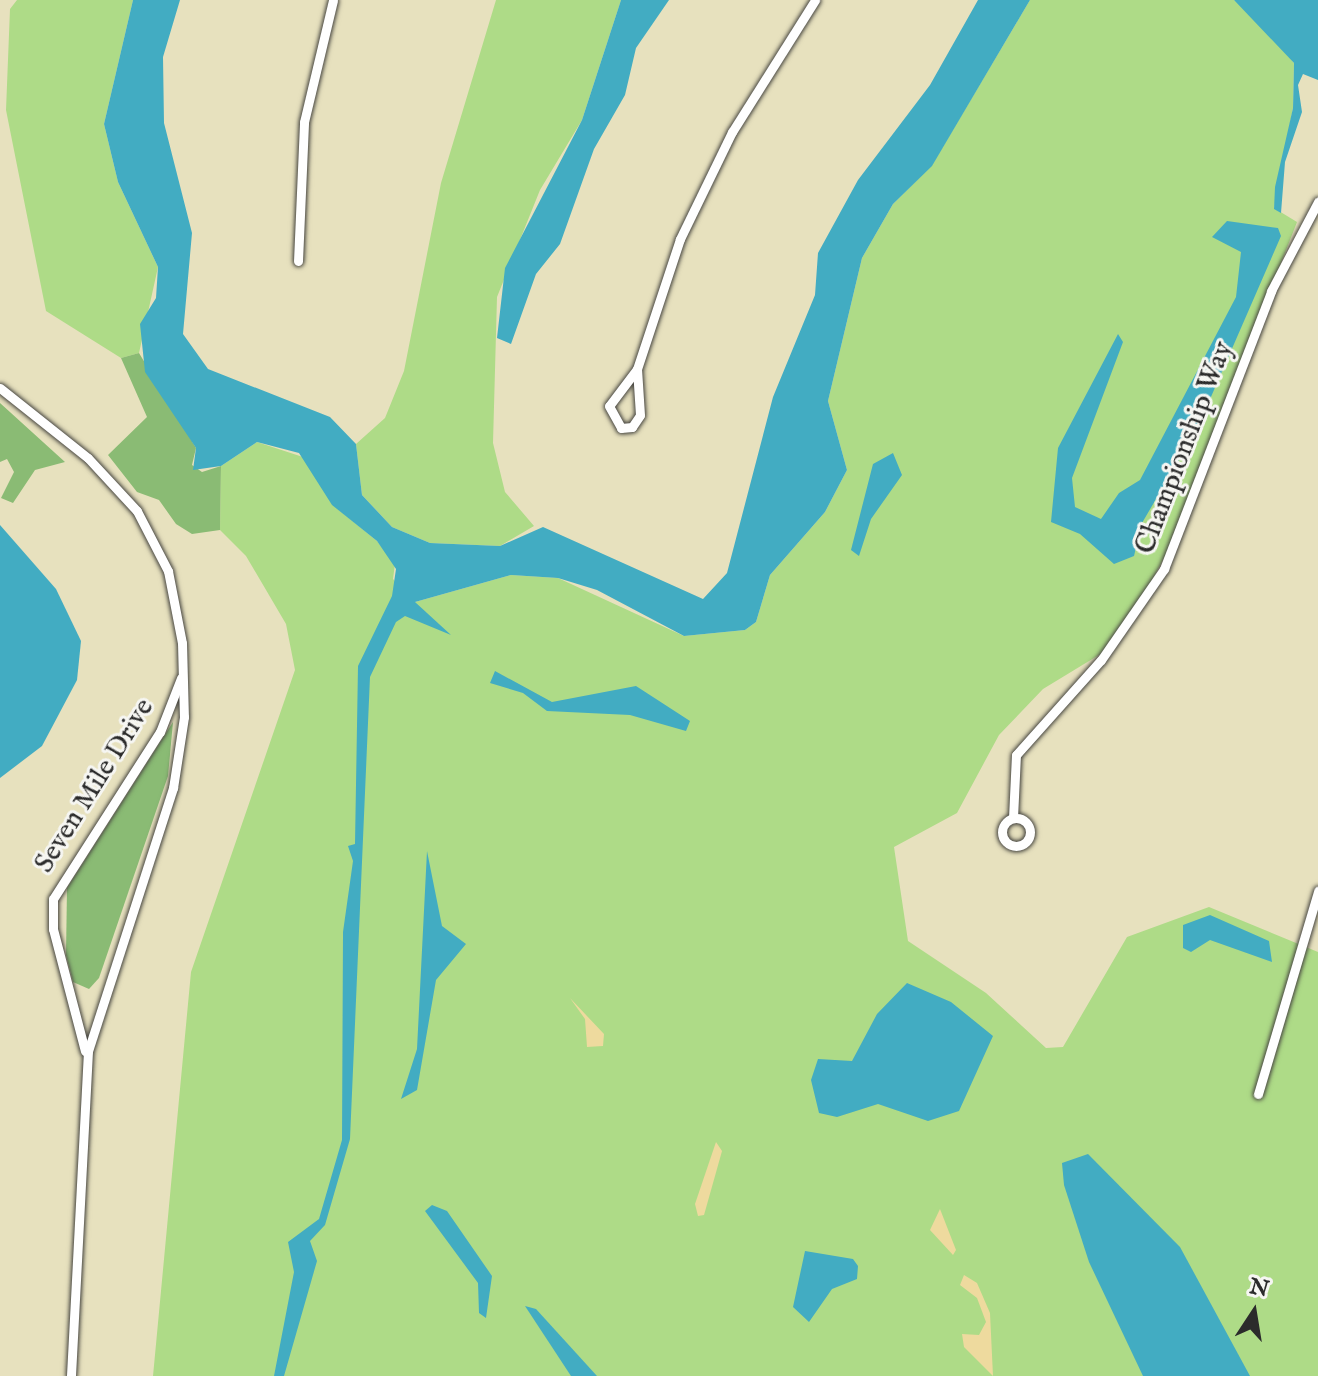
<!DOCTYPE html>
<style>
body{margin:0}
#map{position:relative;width:1318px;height:1376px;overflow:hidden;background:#e7e1be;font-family:"IM FELL English",serif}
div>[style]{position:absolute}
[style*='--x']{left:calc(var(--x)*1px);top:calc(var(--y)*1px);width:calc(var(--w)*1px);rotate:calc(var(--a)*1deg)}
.green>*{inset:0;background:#aedb87}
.forest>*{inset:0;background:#8abb74}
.sand>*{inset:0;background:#eeda9e}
.water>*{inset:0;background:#42acc2}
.roads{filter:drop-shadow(0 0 2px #474641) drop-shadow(0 0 2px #474641)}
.minor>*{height:9px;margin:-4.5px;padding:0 4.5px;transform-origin:4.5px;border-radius:4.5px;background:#fff}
.minor>.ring{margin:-4.5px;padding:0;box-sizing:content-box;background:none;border:9px solid #fff;border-radius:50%}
span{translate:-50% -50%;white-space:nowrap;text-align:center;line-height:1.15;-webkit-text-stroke:6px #f6f6f2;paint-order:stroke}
.street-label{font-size:28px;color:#2b2b2b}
.north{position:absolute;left:1214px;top:1272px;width:80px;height:80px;-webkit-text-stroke:6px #f6f6f2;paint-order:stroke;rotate:12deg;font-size:22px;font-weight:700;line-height:32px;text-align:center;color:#2b2b2b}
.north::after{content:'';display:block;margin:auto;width:28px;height:36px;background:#2b2b2b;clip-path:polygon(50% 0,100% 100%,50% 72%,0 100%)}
</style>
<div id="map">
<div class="green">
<i style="clip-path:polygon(17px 0,133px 0,104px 124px,118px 182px,158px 267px,139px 353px,121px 358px,46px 311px,6px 110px,10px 9px)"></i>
<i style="clip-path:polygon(496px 0,621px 0,582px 120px,540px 190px,497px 297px,493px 443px,505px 492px,534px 526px,500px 546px,430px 543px,392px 527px,362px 495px,356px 444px,385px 418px,404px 371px,441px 183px)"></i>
<i style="clip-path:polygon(1030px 0,1234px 0,1257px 18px,1294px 63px,1293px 108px,1274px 208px,1297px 222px,1170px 547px,1117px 644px,1043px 689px,999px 735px,957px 813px,894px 847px,908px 941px,986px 993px,1046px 1048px,1063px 1047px,1127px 937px,1209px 907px,1318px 952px,1318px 1376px,153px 1376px,191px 972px,295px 670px,286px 624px,246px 556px,220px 530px,221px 466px,257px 442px,309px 459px,333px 505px,377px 541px,395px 564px,393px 579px,415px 602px,511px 575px,558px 578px,684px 636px,745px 630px,756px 622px,770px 575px,825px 512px,847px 470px,828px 401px,862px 258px,893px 204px,932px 165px)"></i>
</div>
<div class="forest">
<i style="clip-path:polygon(139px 353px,196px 448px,192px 465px,202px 472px,221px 466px,220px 530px,192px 534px,176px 524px,159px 500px,137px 492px,108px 455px,147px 417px,121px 358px)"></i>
<i style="clip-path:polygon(0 403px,65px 462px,35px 470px,13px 503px,1px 498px,14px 472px,7px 459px,0 462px)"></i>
<i style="clip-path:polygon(173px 722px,168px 776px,99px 978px,89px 989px,73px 982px,66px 955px,67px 888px)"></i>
</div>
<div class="sand">
<i style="clip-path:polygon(570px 998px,604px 1034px,603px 1046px,587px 1047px,585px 1019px)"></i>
<i style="clip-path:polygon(716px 1142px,722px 1151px,704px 1215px,698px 1216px,695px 1204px)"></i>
<i style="clip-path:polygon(940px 1209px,956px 1250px,953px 1255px,930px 1230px)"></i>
<i style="clip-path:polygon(964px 1275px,977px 1283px,990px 1313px,993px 1376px,964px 1347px,962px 1334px,979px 1335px,986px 1322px,977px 1298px,960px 1285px)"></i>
</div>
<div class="water">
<i style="clip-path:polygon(133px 0,180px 0,163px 57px,164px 123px,192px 233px,183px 334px,208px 369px,330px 417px,356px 444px,362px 495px,392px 527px,430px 543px,500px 546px,543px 527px,703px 599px,727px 573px,773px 397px,815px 295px,818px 253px,858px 180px,930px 85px,978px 0,1030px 0,932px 166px,893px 204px,862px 258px,828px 401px,847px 470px,825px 512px,770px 575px,756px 622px,745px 630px,684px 636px,597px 590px,558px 578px,511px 575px,415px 602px,451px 635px,405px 616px,396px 622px,370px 677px,350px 1139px,325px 1225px,310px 1241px,317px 1261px,284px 1376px,274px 1376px,294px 1272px,288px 1242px,319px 1219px,342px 1140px,343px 932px,353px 861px,348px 846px,355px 844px,358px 666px,392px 596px,396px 569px,377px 541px,332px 505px,299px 453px,257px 442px,221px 466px,193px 470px,196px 448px,145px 372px,140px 324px,156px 298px,158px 267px,118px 182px,104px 124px)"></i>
<i style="clip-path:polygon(621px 0,669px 0,636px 48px,625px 95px,594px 149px,560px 244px,536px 274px,511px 344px,497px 338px,505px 268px,582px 120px)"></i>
<i style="clip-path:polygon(1234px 0,1318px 0,1318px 80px,1303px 74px,1298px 85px,1302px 112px,1285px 162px,1281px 213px,1274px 209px,1275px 187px,1293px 108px,1294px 63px)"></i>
<i style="clip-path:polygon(1227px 221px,1278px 228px,1281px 236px,1197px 429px,1142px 523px,1134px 556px,1114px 564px,1080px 534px,1051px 522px,1058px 448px,1118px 334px,1123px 342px,1072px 478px,1075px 507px,1101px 519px,1119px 493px,1140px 480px,1236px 297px,1241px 252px,1212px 237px)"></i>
<i style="clip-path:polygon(893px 453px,902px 475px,871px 519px,859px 556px,851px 550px,873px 464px)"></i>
<i style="clip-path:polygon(0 525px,56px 589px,81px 641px,77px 680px,42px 746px,0 778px)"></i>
<i style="clip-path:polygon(495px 671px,552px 702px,636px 686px,690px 721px,686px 731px,630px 715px,547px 711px,523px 693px,490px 683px)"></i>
<i style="clip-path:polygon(427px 851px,442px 926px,466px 944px,436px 980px,417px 1090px,401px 1099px,417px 1049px)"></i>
<i style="clip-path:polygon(1210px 915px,1269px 941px,1272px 962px,1210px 940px,1191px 952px,1183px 948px,1183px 925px)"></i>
<i style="clip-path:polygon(907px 983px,951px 1002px,993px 1036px,959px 1111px,928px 1121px,878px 1104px,837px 1117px,819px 1113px,811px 1080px,818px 1059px,852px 1061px,877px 1014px)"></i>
<i style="clip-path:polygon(1088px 1154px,1180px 1247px,1250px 1376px,1143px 1376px,1089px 1262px,1064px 1185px,1062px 1163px)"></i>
<i style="clip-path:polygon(432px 1205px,447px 1211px,492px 1276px,486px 1318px,479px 1313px,478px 1283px,425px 1211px)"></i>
<i style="clip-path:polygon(805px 1251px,853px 1259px,858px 1266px,857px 1279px,832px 1289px,809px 1322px,793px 1307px)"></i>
<i style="clip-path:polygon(525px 1306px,536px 1309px,597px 1376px,571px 1376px)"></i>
</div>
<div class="roads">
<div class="minor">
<i style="--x:298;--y:261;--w:139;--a:-87.5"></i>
<i style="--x:304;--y:122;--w:125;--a:-76.6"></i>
<i style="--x:637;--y:369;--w:46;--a:127.1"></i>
<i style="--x:609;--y:406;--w:25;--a:61"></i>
<i style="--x:621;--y:428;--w:11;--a:-5"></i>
<i style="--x:632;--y:427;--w:14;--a:-56"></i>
<i style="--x:640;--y:415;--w:46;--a:-93.7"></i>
<i style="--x:637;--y:369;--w:137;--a:-71.7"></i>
<i style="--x:680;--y:239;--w:119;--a:-64.1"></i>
<i style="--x:732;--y:132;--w:156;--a:-57.8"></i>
<i style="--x:0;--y:388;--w:112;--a:38.5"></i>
<i style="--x:88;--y:458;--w:72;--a:47.2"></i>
<i style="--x:137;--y:511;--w:68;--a:62.7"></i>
<i style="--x:168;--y:571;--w:73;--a:79"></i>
<i style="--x:182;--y:643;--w:74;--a:88.5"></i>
<i style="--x:184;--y:717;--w:72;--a:98.8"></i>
<i style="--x:173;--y:788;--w:276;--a:107.9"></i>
<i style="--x:88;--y:1051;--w:325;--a:93"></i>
<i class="ring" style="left:1002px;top:818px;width:19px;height:19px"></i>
<i style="--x:1013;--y:818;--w:63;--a:-87.3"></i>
<i style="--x:1016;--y:755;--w:127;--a:-48.2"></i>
<i style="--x:1101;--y:660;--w:111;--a:-55.3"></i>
<i style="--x:1164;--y:569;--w:298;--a:-68.9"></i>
<i style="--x:1271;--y:291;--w:101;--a:-62.2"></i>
<i style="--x:85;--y:1051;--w:126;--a:-104.7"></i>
<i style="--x:53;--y:929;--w:30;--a:-90"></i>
<i style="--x:53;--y:899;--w:198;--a:-57.4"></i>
<i style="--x:160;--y:732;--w:58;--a:-68.7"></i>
<i style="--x:1258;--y:1094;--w:212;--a:-73.5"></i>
</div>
</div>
<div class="street-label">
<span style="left:1185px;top:448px;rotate:-69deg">Championship Way</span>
<span style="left:95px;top:786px;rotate:-58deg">Seven Mile Drive</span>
</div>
<div class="north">N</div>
</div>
